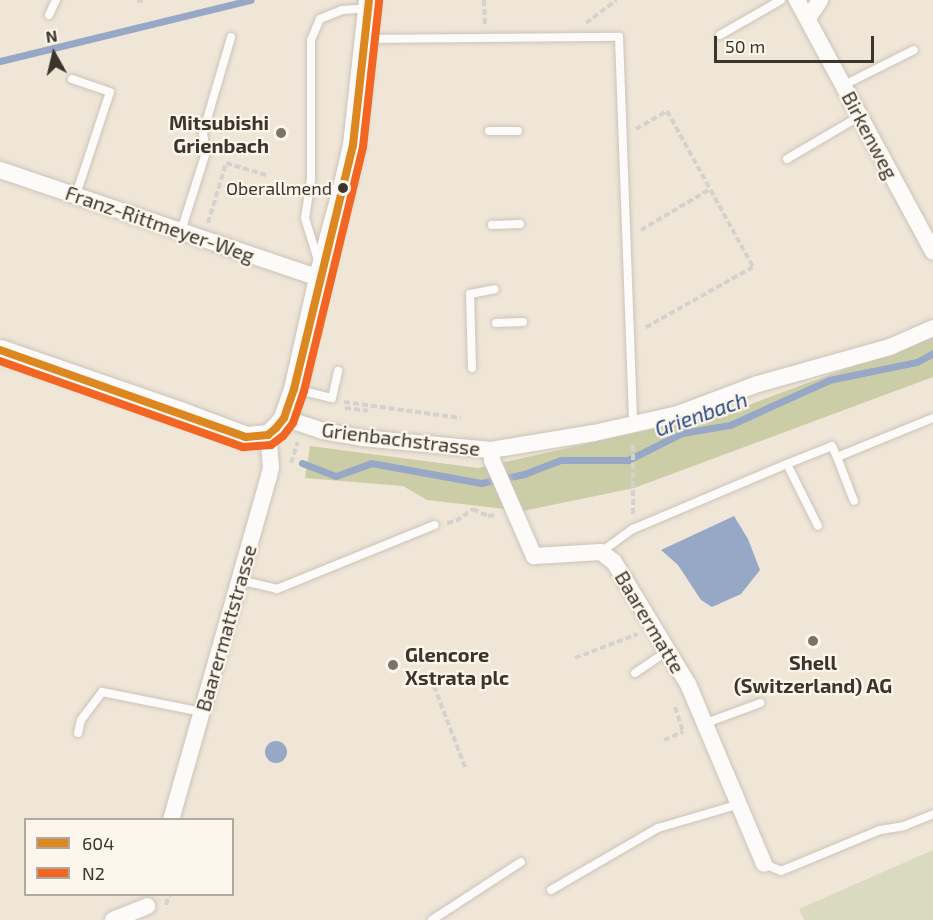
<!DOCTYPE html>
<style>
body{margin:0}
#map{position:relative;width:933px;height:920px;overflow:hidden;background:#efe6d8;font-family:"Exo 2",sans-serif}
div>[style]{position:absolute}
[style*='--x']{left:calc(var(--x)*1px);top:calc(var(--y)*1px);width:calc(var(--w)*1px);rotate:calc(var(--a)*1deg)}
.green>*{inset:0;background:#dadac0}
.forest>*{inset:0;background:#cbcda6}
.water>*{inset:0;background:#97a8c7}
.round{border-radius:50%}
.stream>*{height:7px;margin:-3.5px;padding:0 3.5px;transform-origin:3.5px;border-radius:3.5px;background:#97a8c7}
.path>*{height:4px;margin-top:-2px;transform-origin:0;background:repeating-linear-gradient(90deg,#d4d2ce 0 6px,transparent 0 9px)}
.roads{filter:drop-shadow(0 0 2px #ccc4ba) drop-shadow(0 0 2px #ccc4ba)}
.service>*{height:8px;margin:-4px;padding:0 4px;transform-origin:4px;border-radius:4px;background:#fdfbf9}
.minor>*{height:16px;margin:-8px;padding:0 8px;transform-origin:8px;border-radius:8px;background:#fdfbf9}
.tertiary>*{height:21px;margin:-10.5px;padding:0 10.5px;transform-origin:10.5px;border-radius:10.5px;background:#fdfbf9}
.bus-1>*{height:8px;margin:-4px;padding:0 4px;transform-origin:4px;border-radius:4px;background:#dc8720}
.bus-2>*{height:8px;margin:-4px;padding:0 4px;transform-origin:4px;border-radius:4px;background:#f26522}
.dots>*{width:16px;height:16px;translate:-50% -50%;box-sizing:border-box;border:3px solid #fdf6ec;border-radius:50%}
span{translate:-50% -50%;white-space:nowrap;text-align:center;line-height:1.15;-webkit-text-stroke:4.5px #fdf6ec;paint-order:stroke}
.bus-label{font-size:18px;color:#3b352b}
.right{translate:-100% -50%;text-align:right}
.poi-label{font-size:20px;color:#3b352b;font-weight:700}
.left{translate:0 -50%;text-align:left}
.street-label{font-size:20px;color:#3b352b}
.water-label{font-size:21px;color:#264786;font-style:italic}
.legend{position:absolute;left:24px;top:818px;width:210px;height:78px;box-sizing:border-box;background:#fdf6ec;border:2px solid #afa99f;margin:0;padding:8px 10px;list-style:none;font-size:18px;color:#3b352b}
.legend li{display:flex;align-items:center;gap:12px;height:30px}
.legend b{width:30px;border:2px solid #afa99f}
.north{position:absolute;left:24px;top:24px;width:60px;height:60px;-webkit-text-stroke:4px #fdf6ec;paint-order:stroke;rotate:352deg;font-size:16px;font-weight:700;line-height:24px;text-align:center;color:#3b352b}
.north::after{content:'';display:block;margin:auto;width:21px;height:27px;background:#3b352b;clip-path:polygon(50% 0,100% 100%,50% 72%,0 100%)}
.scale{position:absolute;left:714px;top:36px;width:160px;height:27px;box-sizing:border-box;border:3px solid #3b352b;border-top:0;padding-left:8px;font-size:18px;line-height:21px;white-space:nowrap;color:#3b352b;-webkit-text-stroke:4px #fdf6ec;paint-order:stroke}
</style>
<div id="map">
<div class="green">
<i style="clip-path:polygon(933px 850px,933px 920px,804px 920px,799px 909px)"></i>
</div>
<div class="forest">
<i style="clip-path:polygon(933px 337px,933px 377px,634px 488px,523px 511px,427px 500px,403px 486px,305px 478px,310px 446px,478px 468px,729px 412px)"></i>
</div>
<div class="water">
<i style="clip-path:polygon(734px 516px,748px 539px,760px 570px,741px 594px,712px 607px,701px 600px,678px 565px,661px 550px)"></i>
<i class="round" style="left:265px;top:741px;width:22px;height:22px"></i>
</div>
<div class="stream">
<i style="--x:0;--y:61;--w:258;--a:-13.7"></i>
<i style="--x:302;--y:463;--w:36;--a:21"></i>
<i style="--x:336;--y:476;--w:37;--a:-20"></i>
<i style="--x:371;--y:463;--w:112;--a:10.3"></i>
<i style="--x:481;--y:483;--w:44;--a:-11.8"></i>
<i style="--x:524;--y:474;--w:40;--a:-21"></i>
<i style="--x:561;--y:460;--w:67;--a:0"></i>
<i style="--x:628;--y:460;--w:60;--a:-26.6"></i>
<i style="--x:682;--y:433;--w:49;--a:-9.5"></i>
<i style="--x:730;--y:425;--w:109;--a:-24.4"></i>
<i style="--x:829;--y:380;--w:90;--a:-11.6"></i>
<i style="--x:917;--y:362;--w:18;--a:-29"></i>
</div>
<div class="path">
<i style="--x:484;--y:0;--w:26;--a:88"></i>
<i style="--x:137;--y:1;--w:7;--a:-8"></i>
<i style="--x:586;--y:23;--w:38;--a:-37"></i>
<i style="--x:636;--y:129;--w:36;--a:-30"></i>
<i style="--x:667;--y:111;--w:178;--a:61.1"></i>
<i style="--x:753;--y:267;--w:126;--a:150.6"></i>
<i style="--x:208;--y:223;--w:63;--a:-73.3"></i>
<i style="--x:226;--y:163;--w:42;--a:16.7"></i>
<i style="--x:641;--y:230;--w:80;--a:-30.7"></i>
<i style="--x:344;--y:402;--w:118;--a:7.8"></i>
<i style="--x:345;--y:408;--w:23;--a:7"></i>
<i style="--x:291;--y:463;--w:22;--a:-72"></i>
<i style="--x:633;--y:514;--w:71;--a:-90"></i>
<i style="--x:447;--y:523;--w:9;--a:-13"></i>
<i style="--x:456;--y:521;--w:21;--a:-35"></i>
<i style="--x:473;--y:509;--w:17;--a:25"></i>
<i style="--x:488;--y:516;--w:9;--a:-6"></i>
<i style="--x:575;--y:658;--w:67;--a:-20.9"></i>
<i style="--x:434;--y:686;--w:90;--a:69.1"></i>
<i style="--x:675;--y:707;--w:26;--a:72"></i>
<i style="--x:664;--y:740;--w:21;--a:-23"></i>
<i style="--x:166;--y:905;--w:11;--a:-75"></i>
</div>
<div class="roads">
<div class="service">
<i style="--x:49;--y:15;--w:17;--a:-65"></i>
<i style="--x:720;--y:35;--w:70;--a:-29.8"></i>
<i style="--x:366;--y:39;--w:253;--a:-0.5"></i>
<i style="--x:619;--y:37;--w:387;--a:87.9"></i>
<i style="--x:72;--y:79;--w:40;--a:18.9"></i>
<i style="--x:110;--y:92;--w:108;--a:108.3"></i>
<i style="--x:844;--y:85;--w:78;--a:-26.6"></i>
<i style="--x:489;--y:131;--w:29;--a:0"></i>
<i style="--x:787;--y:159;--w:85;--a:-30.5"></i>
<i style="--x:492;--y:225;--w:28;--a:-2"></i>
<i style="--x:181;--y:231;--w:83;--a:-72.4"></i>
<i style="--x:206;--y:152;--w:19;--a:-99"></i>
<i style="--x:203;--y:133;--w:100;--a:-73.7"></i>
<i style="--x:318;--y:260;--w:44;--a:-107.2"></i>
<i style="--x:305;--y:218;--w:39;--a:-81"></i>
<i style="--x:311;--y:179;--w:139;--a:-90"></i>
<i style="--x:311;--y:40;--w:23;--a:-67"></i>
<i style="--x:320;--y:19;--w:24;--a:-22"></i>
<i style="--x:342;--y:10;--w:26;--a:-4"></i>
<i style="--x:496;--y:323;--w:27;--a:-2"></i>
<i style="--x:472;--y:368;--w:74;--a:-91.5"></i>
<i style="--x:470;--y:294;--w:25;--a:-11"></i>
<i style="--x:295;--y:389;--w:38;--a:14"></i>
<i style="--x:332;--y:398;--w:28;--a:-77"></i>
<i style="--x:837;--y:457;--w:47;--a:68.9"></i>
<i style="--x:787;--y:464;--w:48;--a:-21.8"></i>
<i style="--x:832;--y:446;--w:12;--a:66"></i>
<i style="--x:837;--y:457;--w:104;--a:-22.1"></i>
<i style="--x:601;--y:552;--w:39;--a:-36"></i>
<i style="--x:633;--y:529;--w:167;--a:-22.9"></i>
<i style="--x:787;--y:464;--w:69;--a:63.4"></i>
<i style="--x:239;--y:580;--w:39;--a:13"></i>
<i style="--x:277;--y:589;--w:170;--a:-22.1"></i>
<i style="--x:635;--y:673;--w:41;--a:-34.1"></i>
<i style="--x:706;--y:723;--w:58;--a:-20.3"></i>
<i style="--x:78;--y:733;--w:13;--a:-77"></i>
<i style="--x:81;--y:720;--w:35;--a:-53"></i>
<i style="--x:102;--y:692;--w:102;--a:11.3"></i>
<i style="--x:764;--y:864;--w:18;--a:22"></i>
<i style="--x:781;--y:871;--w:107;--a:-22.5"></i>
<i style="--x:880;--y:830;--w:24;--a:-9"></i>
<i style="--x:904;--y:826;--w:31;--a:-22"></i>
<i style="--x:551;--y:890;--w:124;--a:-30.1"></i>
<i style="--x:658;--y:828;--w:85;--a:-16.3"></i>
<i style="--x:432;--y:920;--w:106;--a:-33.1"></i>
</div>
<div class="minor">
<i style="--x:797;--y:0;--w:286;--a:61.6"></i>
<i style="--x:808;--y:18;--w:22;--a:-56"></i>
<i style="--x:0;--y:170;--w:337;--a:18.7"></i>
<i style="--x:284;--y:418;--w:41;--a:18.4"></i>
<i style="--x:323;--y:431;--w:40;--a:10"></i>
<i style="--x:362;--y:438;--w:130;--a:5.3"></i>
<i style="--x:491;--y:450;--w:104;--a:-9.4"></i>
<i style="--x:594;--y:433;--w:86;--a:-12.7"></i>
<i style="--x:678;--y:414;--w:85;--a:-20.6"></i>
<i style="--x:758;--y:384;--w:137;--a:-15.7"></i>
<i style="--x:890;--y:347;--w:47;--a:-23.8"></i>
<i style="--x:491;--y:450;--w:10;--a:84"></i>
<i style="--x:492;--y:460;--w:105;--a:66.4"></i>
<i style="--x:534;--y:556;--w:67;--a:-3.4"></i>
<i style="--x:601;--y:552;--w:16;--a:38"></i>
<i style="--x:614;--y:562;--w:143;--a:58.8"></i>
<i style="--x:688;--y:684;--w:195;--a:67.1"></i>
<i style="--x:171;--y:820;--w:358;--a:-74.1"></i>
<i style="--x:269;--y:476;--w:9;--a:-77"></i>
<i style="--x:271;--y:467;--w:32;--a:-95"></i>
<i style="--x:113;--y:920;--w:37;--a:-22"></i>
</div>
<div class="tertiary">
<i style="--x:0;--y:350;--w:190;--a:19"></i>
<i style="--x:180;--y:412;--w:71;--a:20.7"></i>
<i style="--x:246;--y:437;--w:22;--a:-5"></i>
<i style="--x:268;--y:435;--w:11;--a:-41"></i>
<i style="--x:276;--y:428;--w:13;--a:-51"></i>
<i style="--x:284;--y:418;--w:31;--a:-71"></i>
<i style="--x:294;--y:389;--w:123;--a:-77.3"></i>
<i style="--x:321;--y:269;--w:84;--a:-74.8"></i>
<i style="--x:343;--y:188;--w:44;--a:-76.9"></i>
<i style="--x:353;--y:145;--w:146;--a:-83.7"></i>
</div>
</div>
<div class="bus-1">
<i style="--x:0;--y:350;--w:261;--a:19.5"></i>
<i style="--x:246;--y:437;--w:22;--a:-5"></i>
<i style="--x:268;--y:435;--w:11;--a:-41"></i>
<i style="--x:276;--y:428;--w:13;--a:-51"></i>
<i style="--x:284;--y:418;--w:31;--a:-71"></i>
<i style="--x:294;--y:389;--w:251;--a:-76.4"></i>
<i style="--x:353;--y:145;--w:146;--a:-83.7"></i>
</div>
<div class="bus-2">
<i style="--x:0;--y:361;--w:258;--a:19.5"></i>
<i style="--x:243;--y:447;--w:28;--a:-4"></i>
<i style="--x:271;--y:445;--w:15;--a:-37"></i>
<i style="--x:283;--y:436;--w:16;--a:-52"></i>
<i style="--x:293;--y:423;--w:34;--a:-71"></i>
<i style="--x:304;--y:391;--w:251;--a:-76.4"></i>
<i style="--x:363;--y:147;--w:147;--a:-83.7"></i>
</div>
<div class="dots">
<i style="left:281px;top:133px;background:#7a7368"></i>
<i style="left:343px;top:188px;background:#3b352b"></i>
<i style="left:813px;top:641px;background:#7a7368"></i>
<i style="left:393px;top:665px;background:#7a7368"></i>
</div>
<div class="bus-label">
<span class="right" style="left:332px;top:188px">Oberallmend</span>
</div>
<div class="poi-label">
<span class="right" style="left:269px;top:134px">Mitsubishi<br>Grienbach</span>
<span class="left" style="left:405px;top:666px">Glencore<br>Xstrata plc</span>
<span style="left:813px;top:674px">Shell<br>(Switzerland) AG</span>
</div>
<div class="street-label">
<span style="left:870px;top:135px;rotate:62deg">Birkenweg</span>
<span style="left:160px;top:224px;rotate:19deg">Franz-Rittmeyer-Weg</span>
<span style="left:401px;top:439px;rotate:7deg">Grienbachstrasse</span>
<span style="left:650px;top:622px;rotate:59deg">Baarermatte</span>
<span style="left:226px;top:628px;rotate:-74deg">Baarermattstrasse</span>
</div>
<div class="water-label">
<span style="left:701px;top:414px;rotate:-19deg">Grienbach</span>
</div>
<ul class="legend">
<li><b style="height:8px;background:#dc8720"></b>604</li>
<li><b style="height:8px;background:#f26522"></b>N2</li>
</ul>
<div class="north">N</div>
<div class="scale">50 m</div>
</div>
